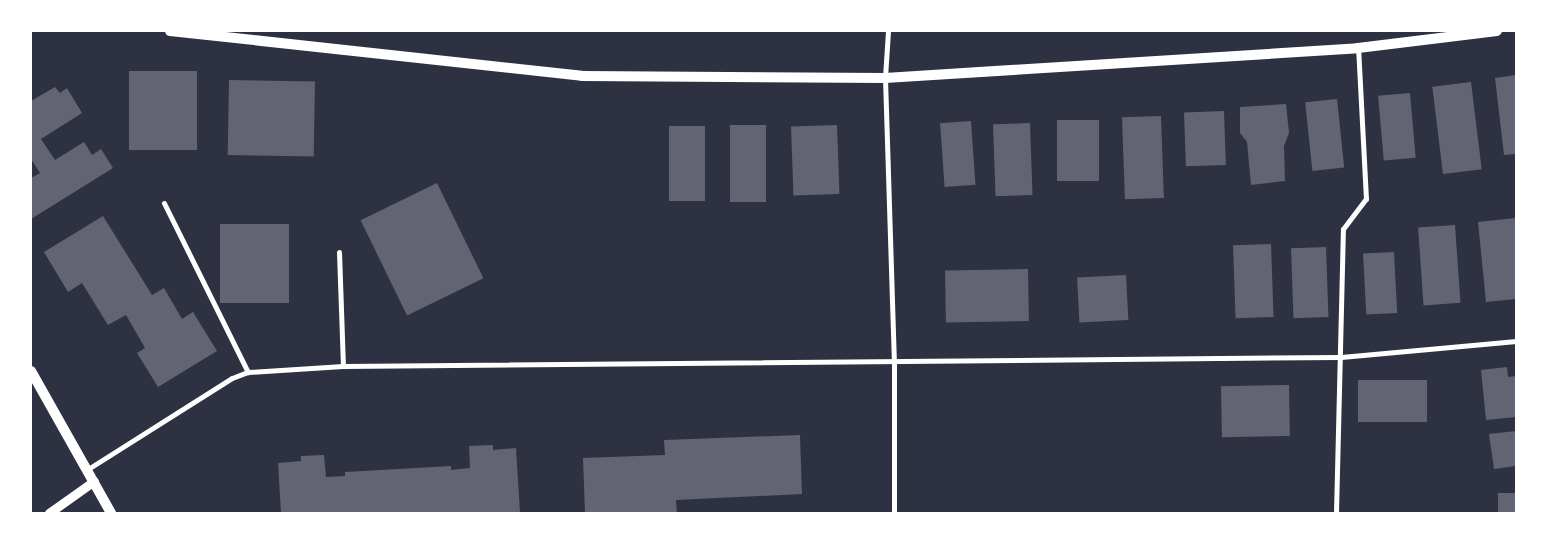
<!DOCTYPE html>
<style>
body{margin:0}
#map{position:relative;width:1547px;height:544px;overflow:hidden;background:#2d3142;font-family:Barlow,sans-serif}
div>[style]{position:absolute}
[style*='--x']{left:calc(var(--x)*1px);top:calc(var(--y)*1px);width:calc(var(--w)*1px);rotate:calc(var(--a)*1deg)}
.building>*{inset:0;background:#626471;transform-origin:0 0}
.minor>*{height:5px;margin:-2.5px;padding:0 2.5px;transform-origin:2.5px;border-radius:2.5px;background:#fff}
.tertiary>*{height:9px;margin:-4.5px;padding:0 4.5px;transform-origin:4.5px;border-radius:4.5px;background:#fff}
.secondary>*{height:10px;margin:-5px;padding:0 5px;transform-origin:5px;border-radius:5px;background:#fff}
span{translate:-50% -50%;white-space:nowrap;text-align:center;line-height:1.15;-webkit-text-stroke:4px #fff;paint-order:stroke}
.frame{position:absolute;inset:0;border:32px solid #fff;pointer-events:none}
</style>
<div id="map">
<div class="building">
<i style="left:129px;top:71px;width:68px;height:79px"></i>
<i style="clip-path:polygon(1516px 75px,1516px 154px,1504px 155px,1495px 78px)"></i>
<i style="left:229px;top:80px;width:86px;height:75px;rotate:1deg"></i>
<i style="left:1471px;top:82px;width:88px;height:39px;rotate:83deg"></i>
<i style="clip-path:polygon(55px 87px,60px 93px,67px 88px,82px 113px,41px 139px,55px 160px,84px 142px,92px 155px,101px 149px,113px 168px,31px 219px,31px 178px,40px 173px,31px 159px,31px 101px)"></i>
<i style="left:1410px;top:93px;width:65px;height:32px;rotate:85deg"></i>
<i style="left:1337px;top:99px;width:69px;height:32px;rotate:84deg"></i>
<i style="clip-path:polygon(1286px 104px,1289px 133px,1284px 146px,1285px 181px,1251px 185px,1247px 142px,1240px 133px,1240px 107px)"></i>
<i style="left:1224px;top:111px;width:54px;height:40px;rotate:88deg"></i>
<i style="left:1161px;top:116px;width:82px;height:39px;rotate:88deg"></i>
<i style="left:1057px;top:120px;width:42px;height:61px"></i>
<i style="left:971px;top:121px;width:64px;height:31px;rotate:86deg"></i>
<i style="left:1030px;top:123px;width:72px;height:37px;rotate:88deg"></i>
<i style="left:730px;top:125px;width:36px;height:77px"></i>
<i style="left:837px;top:125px;width:69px;height:46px;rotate:88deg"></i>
<i style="left:669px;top:126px;width:36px;height:75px"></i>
<i style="left:437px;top:183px;width:106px;height:85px;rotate:64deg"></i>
<i style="clip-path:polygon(103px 216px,152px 295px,164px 288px,182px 319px,193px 312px,217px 351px,158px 387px,137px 353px,145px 348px,126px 315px,108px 325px,82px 283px,68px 292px,44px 252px)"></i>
<i style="clip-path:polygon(1516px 218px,1516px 299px,1486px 302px,1478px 222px)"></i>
<i style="left:220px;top:224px;width:69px;height:79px"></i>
<i style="left:1455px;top:225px;width:78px;height:37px;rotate:86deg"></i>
<i style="left:1271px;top:244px;width:73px;height:38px;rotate:88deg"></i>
<i style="left:1326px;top:247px;width:70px;height:35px;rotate:88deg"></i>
<i style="left:1394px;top:252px;width:61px;height:31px;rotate:87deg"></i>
<i style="left:1028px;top:269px;width:52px;height:83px;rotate:89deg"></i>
<i style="left:1126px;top:275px;width:45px;height:49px;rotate:87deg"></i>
<i style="clip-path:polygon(1507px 367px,1508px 377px,1516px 376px,1516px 417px,1486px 420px,1481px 370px)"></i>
<i style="left:1358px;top:380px;width:69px;height:42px"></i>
<i style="left:1289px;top:385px;width:51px;height:68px;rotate:89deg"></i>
<i style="clip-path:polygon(1516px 431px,1516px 466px,1494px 469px,1489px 434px)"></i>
<i style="clip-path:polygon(800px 435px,802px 494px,676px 500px,677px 513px,585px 513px,583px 458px,665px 455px,664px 440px)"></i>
<i style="clip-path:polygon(493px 445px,493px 450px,516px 448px,520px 513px,281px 513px,278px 463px,301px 461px,301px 456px,324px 455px,326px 477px,345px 476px,345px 472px,451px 466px,451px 470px,470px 468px,469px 446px)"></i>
<i style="left:1516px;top:493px;width:20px;height:18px;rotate:90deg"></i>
</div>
<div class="minor">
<i style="--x:888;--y:31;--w:47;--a:93.7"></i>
<i style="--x:885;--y:78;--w:284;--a:88.2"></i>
<i style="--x:894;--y:362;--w:151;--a:90"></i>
<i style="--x:164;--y:203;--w:189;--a:63.6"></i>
<i style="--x:339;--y:252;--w:114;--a:88"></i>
<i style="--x:88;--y:469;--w:170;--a:-32.3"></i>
<i style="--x:232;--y:378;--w:17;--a:-21"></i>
<i style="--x:248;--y:372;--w:95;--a:-3.6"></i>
<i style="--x:343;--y:366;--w:998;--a:-0.52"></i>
<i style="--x:1341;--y:357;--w:176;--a:-5.2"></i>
<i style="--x:1336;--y:513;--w:284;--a:-88.6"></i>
<i style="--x:1343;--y:229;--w:38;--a:-53"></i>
<i style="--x:1366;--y:199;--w:151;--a:-93"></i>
</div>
<div class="tertiary">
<i style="--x:49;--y:513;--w:55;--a:-35.4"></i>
</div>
<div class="secondary">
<i style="--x:170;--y:31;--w:414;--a:6.2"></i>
<i style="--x:582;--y:76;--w:303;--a:0.4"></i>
<i style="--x:885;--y:78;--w:474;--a:-3.6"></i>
<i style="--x:1358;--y:48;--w:140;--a:-7"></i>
<i style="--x:31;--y:371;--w:163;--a:60.6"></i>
</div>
<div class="frame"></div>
</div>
